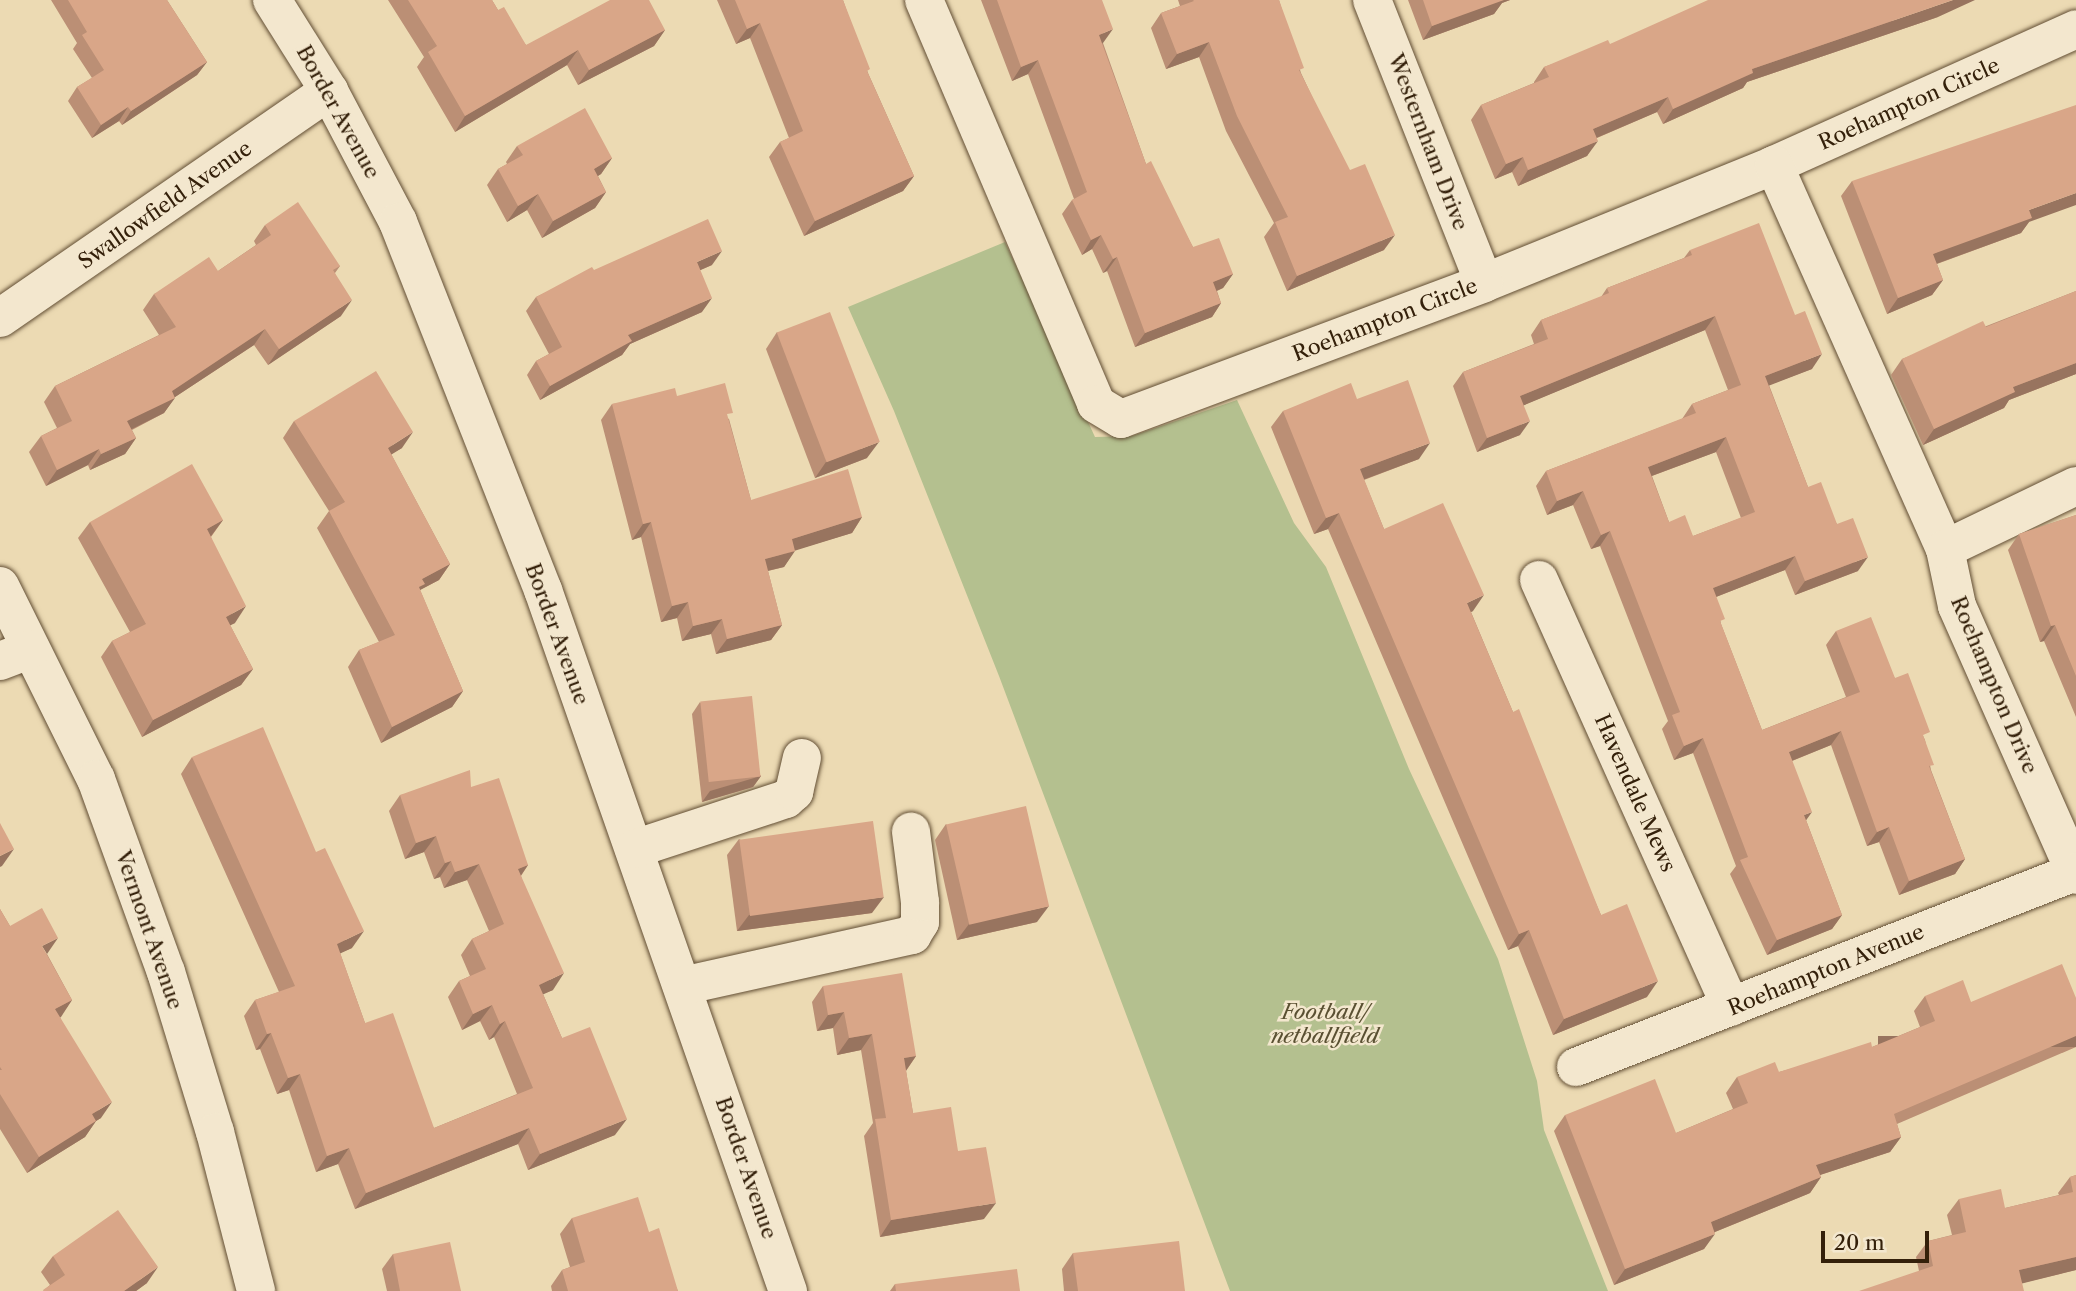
<!DOCTYPE html>
<style>
body{margin:0}
#map{position:relative;width:2076px;height:1291px;overflow:hidden;background:#ecdab3;font-family:"Libre Caslon Text",serif}
div>[style]{position:absolute}
[style*='--x']{left:calc(var(--x)*1px);top:calc(var(--y)*1px);width:calc(var(--w)*1px);rotate:calc(var(--a)*1deg)}
.green>*{inset:0;background:#b4c08f}
.roads{filter:drop-shadow(0 0 2px #624e34) drop-shadow(0 0 2px #624e34)}
.minor>*{height:38px;margin:-19px;padding:0 19px;transform-origin:19px;border-radius:19px;background:#f3e7ce}
.wall>*{inset:0;background:#bb8f75}
.shaded-wall>*{inset:0;background:#98745f;transform-origin:0 0}
.building>*{inset:0;background:#d9a688;transform-origin:0 0}
span{translate:-50% -50%;white-space:nowrap;text-align:center;line-height:1.15;-webkit-text-stroke:5px #f3e7ce;paint-order:stroke}
.street-label{font-size:21px;color:#34200a}
.park-label{font-size:21px;color:#5a5032;font-style:italic}
.scale{position:absolute;left:1821px;top:1231px;width:108px;height:32px;box-sizing:border-box;border:4px solid #34200a;border-top:0;padding-left:9px;font-size:21px;line-height:24px;white-space:nowrap;color:#34200a;-webkit-text-stroke:5px #f3e7ce;paint-order:stroke}
</style>
<div id="map">
<div class="green">
<i style="clip-path:polygon(1005px 242px,1095px 437px,1132px 436px,1237px 400px,1294px 523px,1326px 567px,1409px 769px,1498px 959px,1537px 1081px,1544px 1130px,1608px 1291px,1230px 1291px,999px 676px,894px 411px,848px 307px)"></i>
</div>
<div class="roads">
<div class="minor">
<i style="--x:272;--y:0;--w:107;--a:57.9"></i>
<i style="--x:329;--y:91;--w:148;--a:62.2"></i>
<i style="--x:398;--y:222;--w:396;--a:68.5"></i>
<i style="--x:543;--y:590;--w:743;--a:70.74"></i>
<i style="--x:924;--y:0;--w:439;--a:66.9"></i>
<i style="--x:1096;--y:404;--w:29;--a:31"></i>
<i style="--x:1121;--y:419;--w:388;--a:-20.5"></i>
<i style="--x:1484;--y:283;--w:313;--a:-22.1"></i>
<i style="--x:1774;--y:165;--w:331;--a:-24.2"></i>
<i style="--x:1372;--y:0;--w:304;--a:68.4"></i>
<i style="--x:1774;--y:165;--w:420;--a:66"></i>
<i style="--x:1945;--y:549;--w:58;--a:78.1"></i>
<i style="--x:1957;--y:606;--w:294;--a:66.1"></i>
<i style="--x:0;--y:318;--w:400;--a:-34.6"></i>
<i style="--x:1945;--y:549;--w:145;--a:-25.7"></i>
<i style="--x:1539;--y:580;--w:468;--a:65.8"></i>
<i style="--x:0;--y:586;--w:216;--a:63.6"></i>
<i style="--x:96;--y:779;--w:205;--a:70.1"></i>
<i style="--x:166;--y:972;--w:167;--a:73"></i>
<i style="--x:215;--y:1132;--w:164;--a:75.5"></i>
<i style="--x:0;--y:661;--w:33;--a:-21"></i>
<i style="--x:634;--y:849;--w:160;--a:-18.2"></i>
<i style="--x:786;--y:799;--w:11;--a:-41"></i>
<i style="--x:794;--y:792;--w:35;--a:-77"></i>
<i style="--x:682;--y:986;--w:236;--a:-12.5"></i>
<i style="--x:912;--y:935;--w:15;--a:-58"></i>
<i style="--x:920;--y:922;--w:20;--a:-90"></i>
<i style="--x:920;--y:902;--w:71;--a:-97.3"></i>
<i style="--x:1576;--y:1067;--w:536;--a:-21.34"></i>
</div>
</div>
<div class="wall">
<i style="clip-path:polygon(51px 0,167px 0,207px 62px,197px 75px,122px 125px,119px 121px,92px 138px,68px 101px,77px 87px,92px 78px,73px 49px,77px 43px)"></i>
<i style="clip-path:polygon(388px 0,492px 0,498px 10px,526px 45px,665px 30px,654px 46px,578px 85px,567px 65px,455px 132px,417px 67px,424px 57px)"></i>
<i style="clip-path:polygon(717px 0,843px 0,868px 73px,914px 176px,903px 191px,804px 236px,769px 157px,780px 142px,789px 138px,750px 38px,736px 44px)"></i>
<i style="clip-path:polygon(981px 0,1102px 0,1103px 43px,1146px 164px,1193px 247px,1233px 274px,1223px 288px,1217px 291px,1221px 303px,1212px 317px,1135px 347px,1107px 271px,1103px 273px,1092px 249px,1082px 255px,1062px 214px,1072px 200px,1074px 199px,1028px 74px,1012px 81px)"></i>
<i style="clip-path:polygon(1178px 0,1279px 0,1301px 73px,1384px 250px,1287px 291px,1264px 237px,1274px 223px,1226px 131px,1199px 57px,1166px 69px,1151px 28px,1161px 13px,1180px 6px)"></i>
<i style="clip-path:polygon(1408px 0,1510px 0,1502px 3px,1494px 14px,1423px 40px)"></i>
<i style="clip-path:polygon(1938px 17px,1747px 82px,1743px 88px,1663px 124px,1657px 112px,1597px 138px,1587px 156px,1518px 186px,1512px 172px,1495px 179px,1471px 120px,1481px 105px,1534px 83px,1534px 82px,1544px 67px,1610px 44px)"></i>
<i style="clip-path:polygon(517px 146px,612px 158px,601px 174px,598px 176px,606px 192px,595px 208px,542px 238px,527px 210px,507px 222px,487px 185px,498px 169px,507px 164px,506px 162px)"></i>
<i style="clip-path:polygon(1852px 181px,2029px 222px,2021px 233px,1937px 264px,1943px 280px,1932px 295px,1887px 314px,1841px 196px)"></i>
<i style="clip-path:polygon(265px 225px,340px 266px,335px 273px,341px 316px,268px 365px,254px 345px,175px 397px,164px 413px,132px 430px,136px 438px,125px 454px,90px 470px,88px 465px,46px 486px,29px 452px,41px 436px,57px 428px,44px 402px,55px 386px,159px 335px,143px 310px,154px 294px,218px 271px,256px 245px,254px 241px)"></i>
<i style="clip-path:polygon(evenodd,1690px 250px,1812px 369px,1769px 385px,1808px 487px,1837px 524px,1858px 571px,1795px 595px,1785px 570px,1716px 597px,1721px 624px,1762px 730px,1846px 697px,1826px 645px,1836px 631px,1895px 678px,1925px 740px,1931px 770px,1965px 859px,1955px 874px,1899px 895px,1879px 842px,1867px 846px,1831px 745px,1792px 761px,1806px 820px,1842px 915px,1832px 929px,1767px 955px,1730px 874px,1736px 866px,1693px 753px,1674px 760px,1662px 729px,1668px 721px,1600px 546px,1591px 549px,1573px 505px,1547px 515px,1536px 486px,1546px 471px,1682px 419px,1692px 404px,1728px 390px,1705px 330px,1524px 405px,1520px 435px,1477px 452px,1453px 386px,1463px 372px,1534px 344px,1531px 335px,1541px 320px,1601px 297px,1607px 288px,1684px 258px,1690px 250px,1716px 452px,1741px 518px,1693px 536px,1669px 522px,1652px 476px,1716px 452px)"></i>
<i style="clip-path:polygon(712px 265px,700px 270px,702px 312px,630px 344px,622px 355px,540px 400px,527px 375px,536px 361px,549px 354px,526px 311px,536px 297px,594px 270px)"></i>
<i style="clip-path:polygon(2076px 291px,2076px 374px,2009px 400px,2004px 408px,1923px 445px,1891px 375px,1902px 359px)"></i>
<i style="clip-path:polygon(777px 332px,867px 458px,815px 478px,766px 349px)"></i>
<i style="clip-path:polygon(677px 396px,729px 419px,751px 500px,862px 517px,852px 533px,795px 550px,784px 567px,768px 571px,782px 625px,771px 640px,716px 654px,711px 634px,682px 641px,677px 618px,661px 622px,641px 537px,632px 540px,601px 420px,612px 404px)"></i>
<i style="clip-path:polygon(1357px 399px,1419px 459px,1364px 480px,1384px 529px,1473px 611px,1471px 612px,1513px 712px,1601px 915px,1647px 997px,1553px 1035px,1518px 946px,1508px 950px,1328px 529px,1314px 534px,1271px 427px,1283px 411px)"></i>
<i style="clip-path:polygon(294px 421px,402px 448px,391px 454px,450px 564px,439px 580px,420px 590px,463px 691px,452px 707px,381px 743px,348px 667px,359px 650px,379px 642px,317px 528px,329px 511px,283px 438px)"></i>
<i style="clip-path:polygon(2076px 515px,2076px 717px,2044px 641px,2040px 642px,2008px 550px,2019px 534px)"></i>
<i style="clip-path:polygon(223px 520px,211px 537px,235px 623px,230px 625px,253px 669px,241px 685px,142px 737px,101px 657px,112px 641px,130px 632px,78px 538px,90px 522px)"></i>
<i style="clip-path:polygon(700px 702px,761px 776px,753px 787px,702px 802px,692px 714px)"></i>
<i style="clip-path:polygon(192px 757px,352px 948px,340px 953px,365px 1023px,434px 1128px,517px 1094px,494px 1037px,489px 1040px,480px 1021px,462px 1030px,448px 997px,459px 981px,470px 976px,461px 955px,472px 939px,489px 931px,467px 880px,444px 888px,440px 877px,434px 879px,424px 852px,405px 859px,389px 811px,400px 795px,471px 787px,528px 865px,521px 876px,553px 990px,543px 994px,562px 1038px,615px 1135px,528px 1170px,518px 1144px,355px 1209px,338px 1164px,316px 1172px,289px 1090px,277px 1094px,260px 1049px,256px 1050px,244px 1016px,255px 1000px,279px 992px,181px 774px)"></i>
<i style="clip-path:polygon(946px 824px,1037px 922px,957px 940px,935px 840px)"></i>
<i style="clip-path:polygon(739px 839px,872px 913px,737px 931px,727px 855px)"></i>
<i style="clip-path:polygon(0 909px,10px 926px,47px 954px,72px 1000px,60px 1017px,101px 1118px,96px 1121px,85px 1137px,27px 1173px,0 1129px)"></i>
<i style="clip-path:polygon(823px 986px,916px 1056px,906px 1071px,913px 1113px,958px 1151px,984px 1219px,880px 1237px,864px 1136px,873px 1123px,861px 1050px,837px 1055px,833px 1028px,817px 1031px,812px 1002px)"></i>
<i style="clip-path:polygon(1925px 996px,1971px 1002px,2076px 998px,2076px 1047px,1897px 1124px,1901px 1137px,1890px 1152px,1820px 1175px,1821px 1177px,1810px 1193px,1715px 1232px,1704px 1249px,1614px 1285px,1554px 1131px,1565px 1115px,1676px 1133px,1733px 1109px,1726px 1093px,1737px 1077px,1779px 1072px,1872px 1047px,1920px 1027px,1914px 1011px)"></i>
<i style="clip-path:polygon(2076px 1175px,2076px 1270px,2022px 1283px,1919px 1271px,1916px 1257px,1928px 1241px,1952px 1235px,1947px 1215px,1959px 1199px,2005px 1208px,2059px 1195px,2058px 1193px,2070px 1177px)"></i>
<i style="clip-path:polygon(572px 1218px,649px 1232px,678px 1291px,552px 1291px,551px 1286px,562px 1270px,570px 1267px,560px 1234px)"></i>
<i style="clip-path:polygon(1073px 1253px,1185px 1291px,1064px 1291px,1062px 1269px)"></i>
<i style="clip-path:polygon(393px 1254px,461px 1291px,387px 1291px,382px 1269px)"></i>
<i style="clip-path:polygon(53px 1256px,147px 1283px,136px 1291px,43px 1291px,50px 1285px,41px 1272px)"></i>
<i style="clip-path:polygon(895px 1284px,1020px 1291px,890px 1291px)"></i>
</div>
<div class="shaded-wall">
<i style="clip-path:polygon(1496px 0,1510px 0,1502px 3px,1494px 14px,1423px 40px,1432px 26px)"></i>
<i style="clip-path:polygon(1953px 0,1975px 0,1938px 17px,1747px 82px,1743px 88px,1663px 124px,1673px 109px,1752px 69px)"></i>
<i style="clip-path:polygon(760px 23px,750px 38px,736px 44px,747px 29px)"></i>
<i style="clip-path:polygon(1113px 29px,1103px 43px,1090px 49px,1099px 35px)"></i>
<i style="clip-path:polygon(665px 30px,654px 46px,578px 85px,589px 70px)"></i>
<i style="clip-path:polygon(1209px 42px,1199px 57px,1166px 69px,1177px 54px)"></i>
<i style="clip-path:polygon(578px 50px,567px 65px,455px 132px,465px 116px)"></i>
<i style="clip-path:polygon(1038px 60px,1028px 74px,1012px 81px,1021px 67px)"></i>
<i style="clip-path:polygon(207px 62px,197px 75px,122px 125px,131px 111px)"></i>
<i style="clip-path:polygon(1668px 97px,1657px 112px,1582px 144px,1593px 129px)"></i>
<i style="clip-path:polygon(128px 107px,119px 121px,92px 138px,101px 125px)"></i>
<i style="clip-path:polygon(1598px 141px,1587px 156px,1518px 186px,1528px 170px)"></i>
<i style="clip-path:polygon(1523px 157px,1512px 172px,1495px 179px,1506px 164px)"></i>
<i style="clip-path:polygon(612px 158px,601px 174px,583px 185px,594px 169px)"></i>
<i style="clip-path:polygon(914px 176px,903px 191px,804px 236px,815px 221px)"></i>
<i style="clip-path:polygon(606px 192px,595px 208px,542px 238px,553px 221px)"></i>
<i style="clip-path:polygon(2076px 193px,2076px 205px,2029px 222px,2021px 233px,1922px 269px,1933px 254px,2029px 210px)"></i>
<i style="clip-path:polygon(538px 194px,527px 210px,507px 222px,518px 206px)"></i>
<i style="clip-path:polygon(1101px 235px,1092px 249px,1082px 255px,1091px 240px)"></i>
<i style="clip-path:polygon(1395px 235px,1384px 250px,1287px 291px,1297px 276px)"></i>
<i style="clip-path:polygon(722px 251px,712px 265px,687px 276px,697px 262px)"></i>
<i style="clip-path:polygon(1117px 257px,1107px 271px,1103px 273px,1113px 259px)"></i>
<i style="clip-path:polygon(1233px 274px,1223px 288px,1204px 296px,1213px 282px)"></i>
<i style="clip-path:polygon(1943px 280px,1932px 295px,1887px 314px,1898px 298px)"></i>
<i style="clip-path:polygon(712px 298px,702px 312px,630px 344px,622px 355px,540px 400px,550px 386px,628px 335px)"></i>
<i style="clip-path:polygon(352px 300px,341px 316px,268px 365px,279px 349px)"></i>
<i style="clip-path:polygon(1221px 303px,1212px 317px,1135px 347px,1145px 333px)"></i>
<i style="clip-path:polygon(1715px 316px,1705px 330px,1510px 411px,1520px 396px)"></i>
<i style="clip-path:polygon(265px 329px,254px 345px,172px 399px,175px 398px,164px 413px,116px 437px,127px 421px)"></i>
<i style="clip-path:polygon(1822px 354px,1812px 369px,1755px 391px,1765px 376px)"></i>
<i style="clip-path:polygon(2076px 363px,2076px 374px,2009px 400px,2004px 408px,1923px 445px,1934px 429px,2013px 387px)"></i>
<i style="clip-path:polygon(1530px 421px,1520px 435px,1477px 452px,1487px 438px)"></i>
<i style="clip-path:polygon(413px 432px,402px 448px,376px 464px,388px 448px)"></i>
<i style="clip-path:polygon(1726px 437px,1716px 452px,1638px 481px,1648px 467px)"></i>
<i style="clip-path:polygon(136px 438px,125px 454px,90px 470px,101px 454px)"></i>
<i style="clip-path:polygon(879px 442px,867px 458px,815px 478px,826px 462px)"></i>
<i style="clip-path:polygon(1430px 443px,1419px 459px,1349px 485px,1360px 469px)"></i>
<i style="clip-path:polygon(99px 449px,88px 465px,46px 486px,57px 470px)"></i>
<i style="clip-path:polygon(1583px 491px,1573px 505px,1547px 515px,1557px 501px)"></i>
<i style="clip-path:polygon(1339px 513px,1328px 529px,1314px 534px,1326px 518px)"></i>
<i style="clip-path:polygon(862px 517px,852px 533px,781px 555px,792px 539px)"></i>
<i style="clip-path:polygon(223px 520px,211px 536px,195px 546px,207px 529px)"></i>
<i style="clip-path:polygon(651px 522px,641px 537px,632px 540px,643px 524px)"></i>
<i style="clip-path:polygon(1610px 531px,1600px 546px,1591px 549px,1601px 535px)"></i>
<i style="clip-path:polygon(795px 551px,784px 567px,754px 574px,765px 559px)"></i>
<i style="clip-path:polygon(1795px 556px,1785px 570px,1703px 602px,1713px 588px)"></i>
<i style="clip-path:polygon(1868px 557px,1858px 571px,1795px 595px,1805px 581px)"></i>
<i style="clip-path:polygon(450px 564px,439px 580px,420px 590px,413px 600px,422px 579px)"></i>
<i style="clip-path:polygon(1484px 595px,1473px 611px,1456px 619px,1467px 603px)"></i>
<i style="clip-path:polygon(688px 602px,677px 618px,661px 622px,672px 606px)"></i>
<i style="clip-path:polygon(246px 606px,235px 623px,215px 633px,226px 617px)"></i>
<i style="clip-path:polygon(722px 619px,711px 634px,682px 641px,693px 626px)"></i>
<i style="clip-path:polygon(782px 625px,771px 640px,716px 654px,727px 639px)"></i>
<i style="clip-path:polygon(2055px 625px,2044px 641px,2040px 642px,2051px 626px)"></i>
<i style="clip-path:polygon(253px 669px,241px 685px,142px 737px,153px 720px)"></i>
<i style="clip-path:polygon(463px 691px,452px 707px,381px 743px,392px 727px)"></i>
<i style="clip-path:polygon(1841px 731px,1831px 745px,1779px 766px,1789px 752px)"></i>
<i style="clip-path:polygon(1703px 738px,1693px 753px,1674px 760px,1684px 746px)"></i>
<i style="clip-path:polygon(761px 776px,753px 787px,702px 802px,710px 791px)"></i>
<i style="clip-path:polygon(1812px 812px,1802px 826px,1804px 815px)"></i>
<i style="clip-path:polygon(1889px 827px,1879px 842px,1867px 846px,1877px 832px)"></i>
<i style="clip-path:polygon(436px 836px,424px 852px,405px 859px,416px 843px)"></i>
<i style="clip-path:polygon(14px 849px,2px 866px,0 867px,0 856px)"></i>
<i style="clip-path:polygon(1965px 859px,1955px 874px,1899px 895px,1909px 881px)"></i>
<i style="clip-path:polygon(451px 861px,440px 877px,434px 879px,445px 863px)"></i>
<i style="clip-path:polygon(479px 864px,467px 880px,444px 888px,455px 872px)"></i>
<i style="clip-path:polygon(528px 865px,517px 881px,518px 869px)"></i>
<i style="clip-path:polygon(884px 897px,872px 913px,737px 931px,749px 915px)"></i>
<i style="clip-path:polygon(1049px 906px,1037px 922px,957px 940px,969px 924px)"></i>
<i style="clip-path:polygon(1842px 915px,1832px 929px,1767px 955px,1777px 940px)"></i>
<i style="clip-path:polygon(1529px 930px,1518px 946px,1508px 950px,1519px 934px)"></i>
<i style="clip-path:polygon(364px 931px,352px 948px,326px 960px,337px 944px)"></i>
<i style="clip-path:polygon(58px 938px,47px 954px,42px 946px)"></i>
<i style="clip-path:polygon(564px 973px,553px 990px,528px 1001px,539px 985px)"></i>
<i style="clip-path:polygon(1658px 981px,1647px 997px,1553px 1035px,1564px 1019px)"></i>
<i style="clip-path:polygon(72px 1000px,61px 1017px,44px 1026px,55px 1009px)"></i>
<i style="clip-path:polygon(492px 1005px,480px 1021px,462px 1030px,473px 1014px)"></i>
<i style="clip-path:polygon(844px 1012px,833px 1028px,817px 1031px,828px 1015px)"></i>
<i style="clip-path:polygon(505px 1021px,494px 1037px,489px 1040px,500px 1024px)"></i>
<i style="clip-path:polygon(271px 1033px,260px 1049px,256px 1050px,267px 1034px)"></i>
<i style="clip-path:polygon(872px 1034px,861px 1050px,837px 1055px,849px 1038px)"></i>
<i style="left:2076px;top:1036px;width:11px;height:198px;rotate:90deg"></i>
<i style="clip-path:polygon(916px 1056px,905px 1072px,904px 1058px)"></i>
<i style="clip-path:polygon(300px 1074px,289px 1090px,277px 1094px,288px 1078px)"></i>
<i style="clip-path:polygon(112px 1102px,101px 1118px,96px 1121px,85px 1137px,27px 1173px,39px 1157px,92px 1114px)"></i>
<i style="clip-path:polygon(627px 1119px,615px 1135px,528px 1170px,540px 1154px)"></i>
<i style="clip-path:polygon(529px 1128px,518px 1144px,355px 1209px,366px 1193px)"></i>
<i style="clip-path:polygon(1901px 1137px,1890px 1152px,1805px 1180px,1816px 1165px)"></i>
<i style="clip-path:polygon(349px 1148px,338px 1164px,316px 1172px,327px 1156px)"></i>
<i style="clip-path:polygon(1821px 1177px,1810px 1193px,1700px 1238px,1711px 1222px)"></i>
<i style="clip-path:polygon(996px 1203px,984px 1219px,880px 1237px,891px 1220px)"></i>
<i style="clip-path:polygon(1715px 1234px,1704px 1249px,1614px 1285px,1625px 1269px)"></i>
<i style="clip-path:polygon(2076px 1257px,2076px 1270px,2008px 1287px,2019px 1270px)"></i>
<i style="clip-path:polygon(158px 1267px,147px 1283px,136px 1291px,124px 1291px)"></i>
</div>
<div class="building">
<i style="clip-path:polygon(68px 0,167px 0,207px 62px,131px 111px,128px 107px,101px 125px,77px 87px,104px 70px,82px 35px,87px 32px)"></i>
<i style="clip-path:polygon(408px 0,492px 0,498px 10px,504px 7px,526px 45px,610px 0,649px 0,665px 30px,589px 70px,578px 50px,465px 116px,428px 52px,437px 46px)"></i>
<i style="clip-path:polygon(735px 0,843px 0,870px 69px,867px 71px,914px 176px,815px 221px,780px 142px,803px 131px,760px 23px,747px 29px)"></i>
<i style="clip-path:polygon(997px 0,1102px 0,1113px 29px,1099px 35px,1146px 164px,1151px 161px,1193px 247px,1219px 238px,1233px 274px,1213px 282px,1221px 303px,1145px 333px,1117px 257px,1113px 259px,1101px 235px,1091px 240px,1072px 200px,1087px 192px,1038px 60px,1021px 67px)"></i>
<i style="clip-path:polygon(1193px 0,1279px 0,1304px 68px,1299px 70px,1350px 170px,1365px 164px,1395px 235px,1297px 276px,1275px 222px,1288px 217px,1237px 116px,1209px 42px,1177px 54px,1161px 13px,1194px 1px)"></i>
<i style="clip-path:polygon(1423px 0,1504px 0,1432px 26px)"></i>
<i style="clip-path:polygon(1708px 0,1953px 0,1752px 69px,1753px 73px,1673px 109px,1668px 97px,1593px 129px,1598px 141px,1528px 170px,1523px 157px,1506px 164px,1481px 105px,1549px 77px,1544px 67px,1608px 40px,1610px 44px)"></i>
<i style="clip-path:polygon(2076px 105px,2076px 193px,2029px 210px,2032px 218px,1933px 254px,1943px 280px,1898px 298px,1852px 181px)"></i>
<i style="clip-path:polygon(585px 108px,612px 158px,594px 169px,606px 192px,553px 221px,538px 194px,518px 206px,498px 169px,523px 155px,517px 146px)"></i>
<i style="clip-path:polygon(298px 202px,340px 266px,333px 270px,352px 300px,279px 349px,265px 329px,172px 391px,175px 398px,127px 421px,136px 438px,101px 454px,99px 449px,57px 470px,41px 436px,72px 421px,55px 386px,176px 327px,154px 294px,209px 257px,218px 271px,271px 235px,265px 225px)"></i>
<i style="clip-path:polygon(708px 219px,722px 251px,697px 262px,712px 298px,628px 335px,632px 341px,550px 386px,536px 361px,562px 347px,536px 297px,592px 267px,594px 270px)"></i>
<i style="clip-path:polygon(evenodd,1759px 223px,1795px 315px,1805px 311px,1822px 354px,1765px 376px,1808px 487px,1821px 482px,1837px 524px,1853px 518px,1868px 557px,1805px 581px,1795px 556px,1713px 588px,1725px 619px,1720px 621px,1762px 730px,1860px 692px,1836px 631px,1871px 617px,1895px 678px,1908px 673px,1930px 732px,1923px 735px,1934px 765px,1929px 766px,1965px 859px,1909px 881px,1889px 827px,1877px 832px,1841px 731px,1789px 752px,1812px 812px,1804px 815px,1842px 915px,1777px 940px,1740px 860px,1748px 857px,1703px 738px,1684px 746px,1672px 715px,1680px 712px,1610px 531px,1601px 535px,1583px 491px,1557px 501px,1546px 471px,1696px 413px,1692px 404px,1741px 385px,1715px 316px,1520px 396px,1530px 421px,1487px 438px,1463px 372px,1548px 339px,1541px 320px,1609px 293px,1607px 288px,1692px 255px,1690px 250px,1759px 223px,1726px 437px,1755px 512px,1693px 536px,1685px 515px,1669px 522px,1648px 467px,1726px 437px)"></i>
<i style="clip-path:polygon(2076px 291px,2076px 363px,2013px 387px,2015px 392px,1934px 429px,1902px 359px,1983px 321px,1986px 327px)"></i>
<i style="left:830px;top:312px;width:139px;height:57px;rotate:69deg"></i>
<i style="clip-path:polygon(376px 371px,413px 432px,388px 448px,450px 564px,422px 579px,425px 584px,419px 587px,463px 691px,392px 727px,359px 650px,395px 635px,329px 511px,345px 502px,294px 421px)"></i>
<i style="clip-path:polygon(1408px 380px,1430px 443px,1360px 469px,1384px 529px,1443px 503px,1484px 595px,1467px 603px,1513px 712px,1519px 709px,1601px 915px,1627px 904px,1658px 981px,1564px 1019px,1529px 930px,1519px 934px,1339px 513px,1326px 518px,1283px 411px,1351px 383px,1357px 399px)"></i>
<i style="clip-path:polygon(725px 383px,733px 413px,727px 414px,751px 500px,848px 469px,862px 517px,792px 539px,795px 551px,765px 559px,782px 625px,727px 639px,722px 619px,693px 626px,688px 602px,672px 606px,651px 522px,643px 524px,612px 404px,675px 388px,677px 396px)"></i>
<i style="clip-path:polygon(192px 464px,223px 520px,207px 529px,246px 606px,226px 617px,253px 669px,153px 720px,112px 641px,146px 624px,90px 522px)"></i>
<i style="clip-path:polygon(2076px 515px,2076px 676px,2055px 625px,2051px 626px,2019px 534px)"></i>
<i style="left:752px;top:696px;width:81px;height:52px;rotate:84deg"></i>
<i style="clip-path:polygon(263px 727px,316px 852px,325px 848px,364px 931px,337px 944px,365px 1023px,393px 1013px,434px 1128px,533px 1088px,505px 1021px,500px 1024px,492px 1005px,473px 1014px,459px 981px,486px 969px,472px 939px,504px 924px,479px 864px,455px 872px,451px 861px,445px 863px,436px 836px,416px 843px,400px 795px,470px 770px,471px 787px,499px 778px,528px 865px,518px 869px,564px 973px,539px 985px,562px 1038px,590px 1027px,627px 1119px,540px 1154px,529px 1128px,366px 1193px,349px 1148px,327px 1156px,300px 1074px,288px 1078px,271px 1033px,267px 1034px,255px 1000px,295px 986px,192px 757px)"></i>
<i style="left:1026px;top:806px;width:103px;height:82px;rotate:77deg"></i>
<i style="left:873px;top:821px;width:77px;height:135px;rotate:82deg"></i>
<i style="clip-path:polygon(0 823px,14px 849px,0 856px)"></i>
<i style="clip-path:polygon(42px 908px,58px 938px,42px 946px,72px 1000px,55px 1009px,112px 1102px,92px 1114px,96px 1121px,39px 1157px,0 1094px,0 1070px,2px 1070px,0 1067px,0 909px,10px 926px)"></i>
<i style="clip-path:polygon(2062px 964px,2076px 998px,2076px 1036px,1894px 1114px,1901px 1137px,1816px 1165px,1821px 1177px,1711px 1222px,1715px 1234px,1625px 1269px,1565px 1115px,1655px 1079px,1676px 1133px,1748px 1103px,1737px 1077px,1775px 1062px,1779px 1072px,1871px 1042px,1872px 1047px,1935px 1021px,1925px 996px,1963px 980px,1971px 1002px)"></i>
<i style="clip-path:polygon(902px 973px,916px 1056px,904px 1058px,913px 1113px,951px 1107px,958px 1151px,986px 1147px,996px 1203px,891px 1220px,875px 1119px,886px 1118px,872px 1034px,849px 1038px,844px 1012px,828px 1015px,823px 986px)"></i>
<i style="clip-path:polygon(2076px 1175px,2076px 1257px,2019px 1270px,2024px 1291px,1859px 1291px,1933px 1266px,1928px 1241px,1966px 1232px,1959px 1199px,2001px 1189px,2005px 1208px,2073px 1192px,2070px 1177px)"></i>
<i style="clip-path:polygon(638px 1197px,649px 1232px,659px 1228px,678px 1291px,568px 1291px,562px 1270px,585px 1262px,572px 1218px)"></i>
<i style="clip-path:polygon(118px 1210px,158px 1267px,124px 1291px,44px 1291px,43px 1290px,65px 1275px,53px 1256px)"></i>
<i style="clip-path:polygon(1179px 1241px,1185px 1291px,1078px 1291px,1073px 1253px)"></i>
<i style="clip-path:polygon(450px 1242px,461px 1291px,400px 1291px,393px 1254px)"></i>
<i style="clip-path:polygon(1017px 1269px,1020px 1291px,896px 1291px,895px 1284px)"></i>
</div>
<div class="street-label">
<span style="left:1909px;top:104px;rotate:-24deg">Roehampton Circle</span>
<span style="left:338px;top:112px;rotate:61deg">Border Avenue</span>
<span style="left:1428px;top:142px;rotate:69deg">Westernham Drive</span>
<span style="left:165px;top:205px;rotate:-35deg">Swallowfield Avenue</span>
<span style="left:1385px;top:320px;rotate:-21deg">Roehampton Circle</span>
<span style="left:557px;top:634px;rotate:70deg">Border Avenue</span>
<span style="left:1994px;top:685px;rotate:67deg">Roehampton Drive</span>
<span style="left:1635px;top:793px;rotate:66deg">Havendale Mews</span>
<span style="left:149px;top:930px;rotate:71deg">Vermont Avenue</span>
<span style="left:1826px;top:970px;rotate:-22deg">Roehampton Avenue</span>
<span style="left:746px;top:1168px;rotate:71deg">Border Avenue</span>
</div>
<div class="park-label">
<span style="left:1325px;top:1024px">Football/<br>netballfield</span>
</div>
<div class="scale">20 m</div>
</div>
